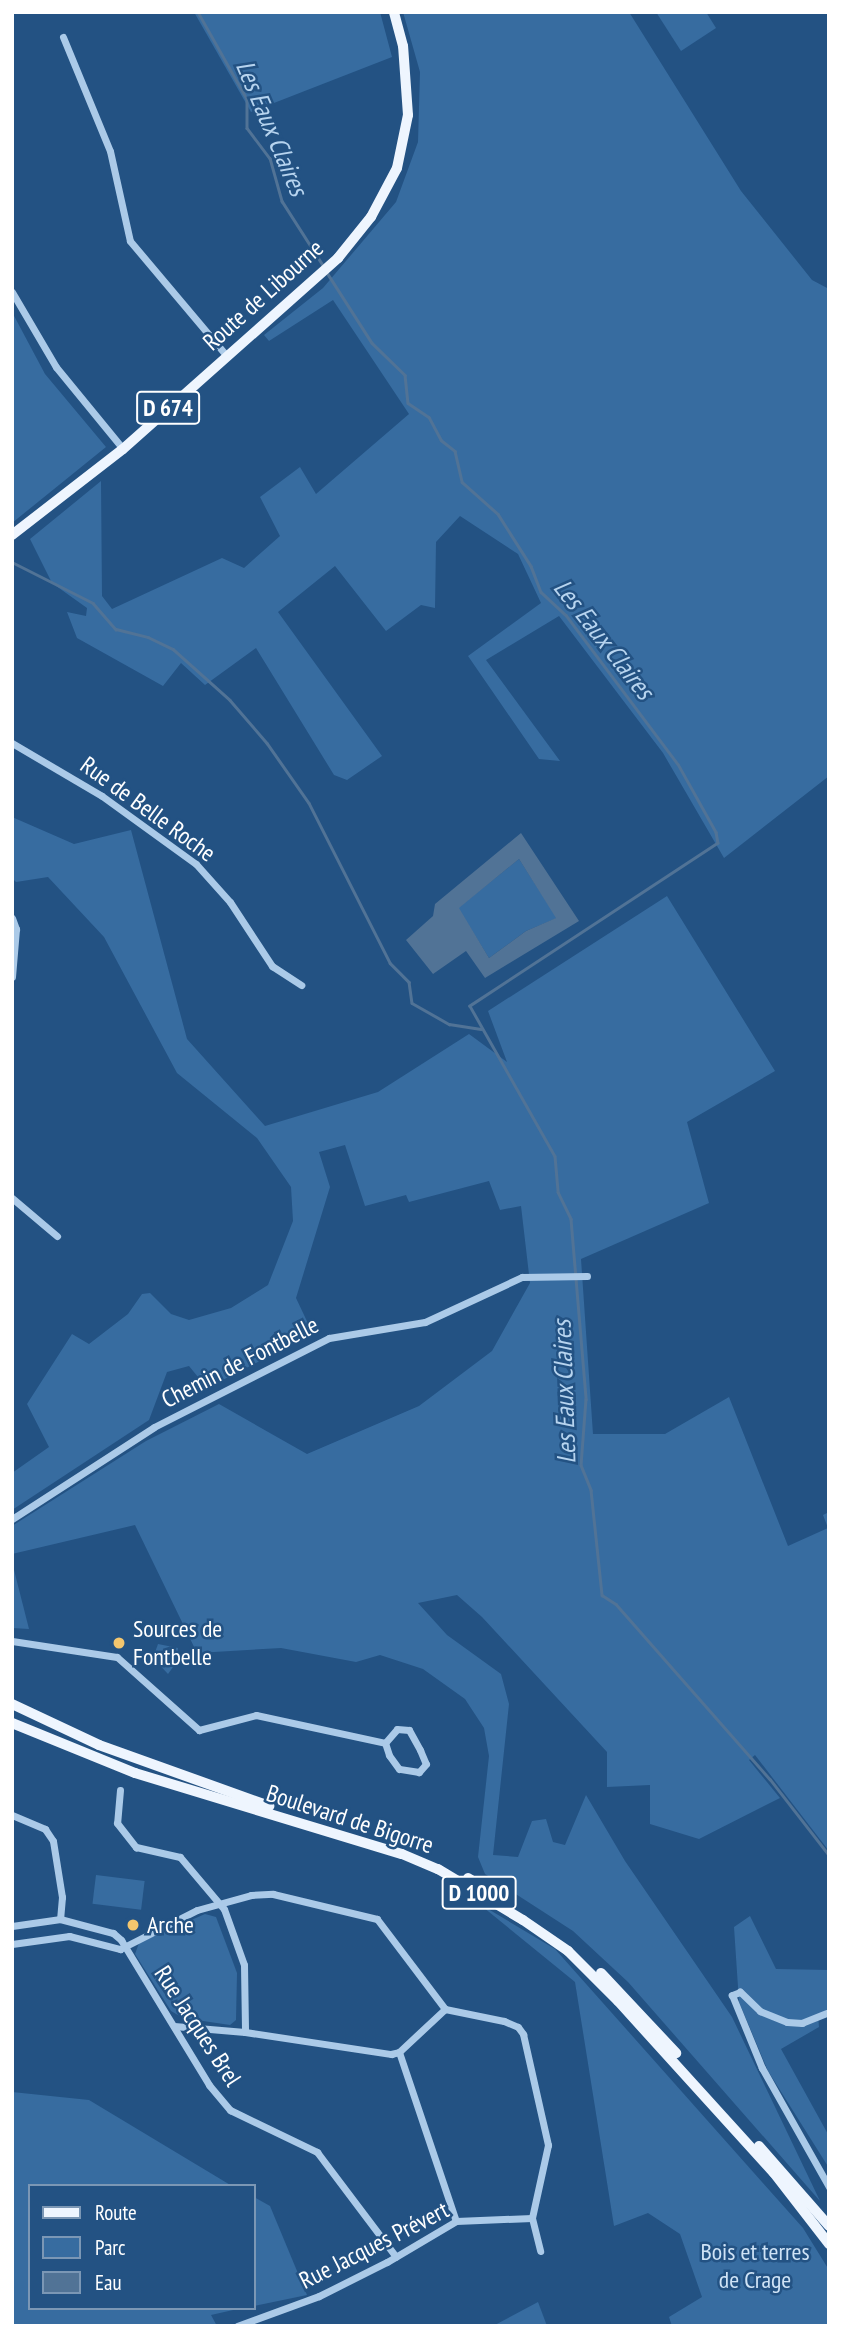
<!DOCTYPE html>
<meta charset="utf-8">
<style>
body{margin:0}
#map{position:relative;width:841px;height:2338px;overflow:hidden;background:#235283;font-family:"PT Sans Narrow",sans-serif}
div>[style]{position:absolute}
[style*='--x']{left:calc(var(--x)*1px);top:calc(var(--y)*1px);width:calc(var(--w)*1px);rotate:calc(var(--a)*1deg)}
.green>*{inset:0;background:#376ca0;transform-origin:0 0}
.water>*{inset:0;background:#517396}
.stream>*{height:2.5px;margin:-1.25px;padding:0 1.25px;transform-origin:1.25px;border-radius:1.25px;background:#517396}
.street>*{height:7px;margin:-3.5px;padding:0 3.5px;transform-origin:3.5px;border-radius:3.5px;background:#abcae8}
.primary>*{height:10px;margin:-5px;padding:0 5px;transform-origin:5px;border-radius:5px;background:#eef5fe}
.dots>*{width:19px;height:19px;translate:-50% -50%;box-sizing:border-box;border:4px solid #235283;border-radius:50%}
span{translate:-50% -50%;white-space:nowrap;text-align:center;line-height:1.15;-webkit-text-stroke:5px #235283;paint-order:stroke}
.shield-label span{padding:2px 5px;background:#235283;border:2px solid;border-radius:5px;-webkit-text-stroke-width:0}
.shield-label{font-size:23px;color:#fff;font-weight:700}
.street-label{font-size:24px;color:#fff}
.poi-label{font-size:24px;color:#fff}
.left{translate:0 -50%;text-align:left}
.park-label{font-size:24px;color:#cfe3f6}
.water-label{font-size:26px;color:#b7d4ef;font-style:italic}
.frame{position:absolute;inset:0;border:14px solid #fff;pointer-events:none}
.legend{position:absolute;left:28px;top:2184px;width:228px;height:126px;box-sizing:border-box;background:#235283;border:2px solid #7b97b5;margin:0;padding:9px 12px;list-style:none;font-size:21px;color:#fff}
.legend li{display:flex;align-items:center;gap:14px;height:35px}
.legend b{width:35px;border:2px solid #7b97b5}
</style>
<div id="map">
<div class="green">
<i style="clip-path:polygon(194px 12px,380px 12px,392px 57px,251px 112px)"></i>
<i style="clip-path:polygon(403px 12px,629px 12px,741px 191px,812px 280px,829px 289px,829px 776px,724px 858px,663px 753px,559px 616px,486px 660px,560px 761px,539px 759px,468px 656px,541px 603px,518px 554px,460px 516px,436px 542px,435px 608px,421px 605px,386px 631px,335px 566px,278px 612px,382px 756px,347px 780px,334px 775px,256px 648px,205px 685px,181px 663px,163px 686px,77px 638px,67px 612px,86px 616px,87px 608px,52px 583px,30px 539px,101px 481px,102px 596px,112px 609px,222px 558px,244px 568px,280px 536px,260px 497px,300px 467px,316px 494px,409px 414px,333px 300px,269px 341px,264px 335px,323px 288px,396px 202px,418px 142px,420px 72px)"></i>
<i style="clip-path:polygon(656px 12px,706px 12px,716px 28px,681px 51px)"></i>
<i style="clip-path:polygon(12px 312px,45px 374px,106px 447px,12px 523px)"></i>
<i style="clip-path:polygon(12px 817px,74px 844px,131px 830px,187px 1039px,265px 1126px,378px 1092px,469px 1034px,507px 1062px,488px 1011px,667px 896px,775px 1071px,687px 1122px,709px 1203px,581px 1259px,593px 1434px,665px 1434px,729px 1397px,788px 1546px,828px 1528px,823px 1515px,829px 1512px,829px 1851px,755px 1755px,749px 1760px,780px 1798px,699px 1839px,650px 1824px,650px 1785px,607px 1787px,607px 1752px,482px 1617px,457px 1595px,418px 1603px,447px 1635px,501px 1674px,509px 1704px,493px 1855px,518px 1857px,532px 1821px,546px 1819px,553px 1842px,565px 1845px,586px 1795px,625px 1861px,732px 2017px,820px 2201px,628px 1982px,573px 1931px,485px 1874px,478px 1857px,489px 1756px,484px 1728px,465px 1699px,423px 1669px,380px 1655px,356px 1662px,281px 1648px,197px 1653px,135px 1525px,12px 1554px,12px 1526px,146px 1441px,219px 1404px,307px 1454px,419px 1406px,492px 1351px,530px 1283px,521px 1206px,500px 1210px,489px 1181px,409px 1202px,406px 1195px,365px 1206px,345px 1145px,319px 1152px,330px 1187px,296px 1298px,313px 1334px,207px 1388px,189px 1366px,167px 1372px,149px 1420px,12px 1510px,12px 1473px,49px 1447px,27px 1404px,72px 1334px,89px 1344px,128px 1314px,142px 1294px,150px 1293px,171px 1314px,189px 1320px,231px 1308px,268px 1285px,293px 1221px,291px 1187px,257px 1138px,177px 1073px,104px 937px,48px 877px,16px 882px,12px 878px)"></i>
<i style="clip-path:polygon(519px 859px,557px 918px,526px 931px,489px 958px,458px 908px)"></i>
<i style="clip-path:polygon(12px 1562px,29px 1629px,12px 1628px)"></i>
<i style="clip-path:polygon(158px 1644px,178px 1648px,176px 1663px,168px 1674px,153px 1658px)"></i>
<i style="left:96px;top:1875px;width:49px;height:29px;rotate:7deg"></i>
<i style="clip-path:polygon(478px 1903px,555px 1949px,803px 2228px,829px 2270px,829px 2326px,672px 2326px,669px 2317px,702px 2297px,680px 2234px,648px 2213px,614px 2226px,575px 1982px)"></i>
<i style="clip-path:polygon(205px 1914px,216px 1917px,237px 1973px,236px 2020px,230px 2025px,183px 2018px,171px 2011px,135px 1954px,139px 1943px)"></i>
<i style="clip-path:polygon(750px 1916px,776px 1969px,829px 1970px,829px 2008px,818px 2015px,819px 2027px,781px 2049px,829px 2136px,829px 2168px,768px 2071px,739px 2002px,734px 1927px)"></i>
<i style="clip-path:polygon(12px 2092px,89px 2100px,232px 2186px,30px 2186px,30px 2308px,242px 2308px,211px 2315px,217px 2326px,12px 2326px)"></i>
<i style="clip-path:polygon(254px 2197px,270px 2206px,307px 2295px,254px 2306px)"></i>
<i style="clip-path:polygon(538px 2302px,547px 2326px,493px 2326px)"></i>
</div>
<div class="water">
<i style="clip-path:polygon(evenodd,521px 833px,579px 921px,485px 978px,466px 951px,433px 974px,406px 940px,433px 916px,435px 904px,521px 833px,519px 859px,556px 918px,526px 931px,489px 958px,459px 908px,519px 859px)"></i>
</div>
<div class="stream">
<i style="--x:198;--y:12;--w:100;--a:60.6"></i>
<i style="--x:247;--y:99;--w:29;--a:90"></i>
<i style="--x:247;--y:128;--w:38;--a:53"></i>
<i style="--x:270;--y:158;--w:45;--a:74.4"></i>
<i style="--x:282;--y:201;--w:76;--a:57.4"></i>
<i style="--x:326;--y:271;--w:85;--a:57.4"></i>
<i style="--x:372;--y:343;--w:46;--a:44.1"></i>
<i style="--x:405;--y:375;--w:28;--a:84"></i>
<i style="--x:408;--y:403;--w:25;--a:34"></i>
<i style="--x:429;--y:417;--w:26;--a:62"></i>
<i style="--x:441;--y:440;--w:18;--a:38"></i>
<i style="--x:455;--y:451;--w:32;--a:77"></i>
<i style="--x:462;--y:482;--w:48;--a:41.6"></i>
<i style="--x:498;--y:514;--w:62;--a:57.6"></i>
<i style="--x:531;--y:566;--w:28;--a:69"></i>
<i style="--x:541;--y:592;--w:34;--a:43"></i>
<i style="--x:566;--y:615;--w:186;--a:53.1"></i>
<i style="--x:678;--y:764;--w:78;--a:60.8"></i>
<i style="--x:716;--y:832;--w:11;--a:80"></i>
<i style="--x:718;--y:843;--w:297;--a:146.7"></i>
<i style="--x:470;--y:1006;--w:172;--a:60.5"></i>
<i style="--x:555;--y:1156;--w:36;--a:85"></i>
<i style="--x:558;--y:1192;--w:30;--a:64"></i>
<i style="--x:571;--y:1219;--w:181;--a:85.2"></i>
<i style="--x:586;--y:1399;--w:66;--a:94.3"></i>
<i style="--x:581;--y:1465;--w:27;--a:68"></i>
<i style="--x:591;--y:1490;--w:106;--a:84"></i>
<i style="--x:602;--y:1595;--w:17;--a:33"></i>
<i style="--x:616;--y:1604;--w:233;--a:48.7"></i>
<i style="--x:770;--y:1779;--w:96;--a:52.2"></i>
<i style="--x:12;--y:562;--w:91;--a:26.8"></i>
<i style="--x:93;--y:603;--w:35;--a:49"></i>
<i style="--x:116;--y:629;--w:33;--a:14"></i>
<i style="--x:148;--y:637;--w:28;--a:26"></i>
<i style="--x:173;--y:649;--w:76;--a:41.8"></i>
<i style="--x:230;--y:700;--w:57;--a:49.3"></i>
<i style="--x:267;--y:743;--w:73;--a:55"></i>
<i style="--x:309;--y:803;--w:179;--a:63.1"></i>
<i style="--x:390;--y:963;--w:27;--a:45"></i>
<i style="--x:409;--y:982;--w:21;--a:82"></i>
<i style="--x:412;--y:1003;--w:43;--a:29.6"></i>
<i style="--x:449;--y:1024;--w:32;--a:9"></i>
</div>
<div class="street">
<i style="--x:63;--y:37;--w:123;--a:67.6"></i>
<i style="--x:110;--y:151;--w:92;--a:77.5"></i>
<i style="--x:130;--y:241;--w:150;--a:49.9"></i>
<i style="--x:12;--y:292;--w:87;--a:59.6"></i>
<i style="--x:56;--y:367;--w:106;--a:50.7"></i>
<i style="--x:12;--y:743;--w:104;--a:30.5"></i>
<i style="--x:102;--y:796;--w:116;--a:35.9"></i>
<i style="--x:196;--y:864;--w:51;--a:48.2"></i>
<i style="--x:230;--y:902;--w:77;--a:56.7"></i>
<i style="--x:272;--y:966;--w:35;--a:33"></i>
<i style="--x:12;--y:918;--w:12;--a:70"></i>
<i style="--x:16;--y:929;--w:48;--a:94.8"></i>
<i style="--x:12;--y:1198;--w:59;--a:40.2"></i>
<i style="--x:12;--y:1519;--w:169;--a:-32.9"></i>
<i style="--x:154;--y:1427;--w:196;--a:-27"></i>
<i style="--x:329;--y:1338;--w:97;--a:-9.5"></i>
<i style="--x:425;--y:1322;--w:107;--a:-24.9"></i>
<i style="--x:522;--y:1277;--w:65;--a:-0.9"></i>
<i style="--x:12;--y:1641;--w:106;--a:8.7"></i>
<i style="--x:117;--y:1657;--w:110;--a:41.7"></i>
<i style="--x:199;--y:1730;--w:59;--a:-14.7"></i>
<i style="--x:256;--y:1715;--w:132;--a:12.2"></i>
<i style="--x:397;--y:1729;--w:12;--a:5"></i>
<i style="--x:409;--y:1730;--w:23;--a:61"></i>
<i style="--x:420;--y:1750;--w:15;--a:67"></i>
<i style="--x:426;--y:1764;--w:11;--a:131"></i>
<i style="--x:419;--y:1772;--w:20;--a:-171"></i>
<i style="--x:399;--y:1769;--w:17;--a:-126"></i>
<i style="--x:389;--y:1755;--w:13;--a:-108"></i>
<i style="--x:385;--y:1743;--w:18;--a:-49"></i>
<i style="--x:120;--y:1790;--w:33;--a:95"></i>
<i style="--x:117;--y:1823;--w:31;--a:52"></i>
<i style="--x:136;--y:1847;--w:45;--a:12.8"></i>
<i style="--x:180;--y:1857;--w:68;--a:49.8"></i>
<i style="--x:224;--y:1909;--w:59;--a:70.3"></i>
<i style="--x:244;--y:1965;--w:67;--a:89.1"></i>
<i style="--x:12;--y:1815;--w:36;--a:23"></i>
<i style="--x:45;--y:1829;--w:14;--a:56"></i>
<i style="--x:53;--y:1841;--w:57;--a:80.9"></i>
<i style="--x:62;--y:1897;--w:22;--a:95"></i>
<i style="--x:12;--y:1926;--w:49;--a:-8.3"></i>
<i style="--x:60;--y:1919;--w:55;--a:14.8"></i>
<i style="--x:113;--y:1933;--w:11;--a:41"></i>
<i style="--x:121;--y:1940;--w:170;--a:58.7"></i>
<i style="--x:209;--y:2085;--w:33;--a:50"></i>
<i style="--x:230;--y:2110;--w:97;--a:25.8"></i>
<i style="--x:317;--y:2152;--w:131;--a:53"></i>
<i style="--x:12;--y:1944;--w:58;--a:-8"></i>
<i style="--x:69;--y:1936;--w:53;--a:14.3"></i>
<i style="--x:120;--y:1949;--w:86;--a:-26.9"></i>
<i style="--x:197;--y:1910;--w:56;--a:-15.5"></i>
<i style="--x:251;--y:1895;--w:22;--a:-3"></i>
<i style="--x:273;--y:1894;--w:107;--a:13.5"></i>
<i style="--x:377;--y:1919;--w:113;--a:52.9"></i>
<i style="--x:445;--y:2009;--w:60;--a:11.5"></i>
<i style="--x:504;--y:2021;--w:15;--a:23"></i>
<i style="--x:518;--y:2027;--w:9;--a:54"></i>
<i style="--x:523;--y:2034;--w:114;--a:77.3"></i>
<i style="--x:548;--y:2145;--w:75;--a:102.4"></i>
<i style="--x:532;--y:2218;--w:34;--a:76"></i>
<i style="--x:829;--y:2012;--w:29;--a:158"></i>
<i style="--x:802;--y:2023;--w:15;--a:-176"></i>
<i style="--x:787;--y:2022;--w:29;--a:-158"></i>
<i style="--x:760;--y:2011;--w:28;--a:-136"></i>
<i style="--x:740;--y:1992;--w:9;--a:159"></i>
<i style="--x:732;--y:1995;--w:79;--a:67.7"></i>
<i style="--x:762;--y:2068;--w:137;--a:60.6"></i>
<i style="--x:174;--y:2026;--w:71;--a:4.8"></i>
<i style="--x:245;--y:2032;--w:148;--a:8.6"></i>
<i style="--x:391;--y:2054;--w:8;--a:-14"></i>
<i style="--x:399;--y:2052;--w:63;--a:-43.1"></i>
<i style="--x:399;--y:2052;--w:178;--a:71.4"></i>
<i style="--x:237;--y:2326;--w:87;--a:-20.1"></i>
<i style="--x:319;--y:2296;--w:76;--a:-26.6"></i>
<i style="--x:387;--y:2262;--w:80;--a:-30.7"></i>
<i style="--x:456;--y:2221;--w:76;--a:-2.3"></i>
</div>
<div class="primary">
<i style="--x:12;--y:535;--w:140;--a:-37.8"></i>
<i style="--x:123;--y:449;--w:288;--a:-41.6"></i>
<i style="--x:338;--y:258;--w:53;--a:-51.2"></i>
<i style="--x:371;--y:217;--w:55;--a:-62"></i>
<i style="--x:397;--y:168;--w:54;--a:-78.3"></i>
<i style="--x:408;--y:115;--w:69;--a:-94.1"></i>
<i style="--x:403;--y:46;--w:35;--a:-105"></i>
<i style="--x:12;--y:1704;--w:96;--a:25.2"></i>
<i style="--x:99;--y:1745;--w:181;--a:19.7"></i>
<i style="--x:12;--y:1723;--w:133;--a:22.1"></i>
<i style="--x:135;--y:1773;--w:279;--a:16.9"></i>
<i style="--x:402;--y:1854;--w:39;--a:23"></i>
<i style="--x:438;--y:1869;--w:99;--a:31"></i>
<i style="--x:523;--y:1920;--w:55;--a:34.6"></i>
<i style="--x:568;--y:1951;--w:71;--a:45"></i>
<i style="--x:618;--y:2001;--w:232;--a:47.8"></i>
<i style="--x:774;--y:2173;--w:90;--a:52.2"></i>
<i style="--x:468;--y:1878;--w:47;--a:31"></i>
<i style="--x:601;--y:1973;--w:110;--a:46.8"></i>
<i style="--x:759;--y:2146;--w:106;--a:48.8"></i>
</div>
<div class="dots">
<i style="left:119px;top:1643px;background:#f3c66e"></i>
<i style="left:133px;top:1925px;background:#f3c66e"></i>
</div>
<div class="shield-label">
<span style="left:168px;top:408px">D 674</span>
<span style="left:479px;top:1893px">D 1000</span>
</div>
<div class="street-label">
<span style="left:263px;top:295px;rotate:-42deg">Route de Libourne</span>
<span style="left:148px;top:809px;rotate:36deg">Rue de Belle Roche</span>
<span style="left:240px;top:1362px;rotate:-27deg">Chemin de Fontbelle</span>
<span style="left:350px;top:1819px;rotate:18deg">Boulevard de Bigorre</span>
<span style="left:198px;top:2026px;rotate:57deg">Rue Jacques Brel</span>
<span style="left:374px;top:2245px;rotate:-27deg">Rue Jacques Prévert</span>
</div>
<div class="poi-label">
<span class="left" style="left:133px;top:1643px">Sources de<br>Fontbelle</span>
<span class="left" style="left:147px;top:1925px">Arche</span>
</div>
<div class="park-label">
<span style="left:755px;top:2266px">Bois et terres<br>de Crage</span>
</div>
<div class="water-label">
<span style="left:272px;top:128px;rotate:67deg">Les Eaux Claires</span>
<span style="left:604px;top:639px;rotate:52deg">Les Eaux Claires</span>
<span style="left:564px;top:1392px;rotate:-92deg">Les Eaux Claires</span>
</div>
<div class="frame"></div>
<ul class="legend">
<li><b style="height:9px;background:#eef5fe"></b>Route</li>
<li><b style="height:19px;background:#376ca0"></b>Parc</li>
<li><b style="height:19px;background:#517396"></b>Eau</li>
</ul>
</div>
